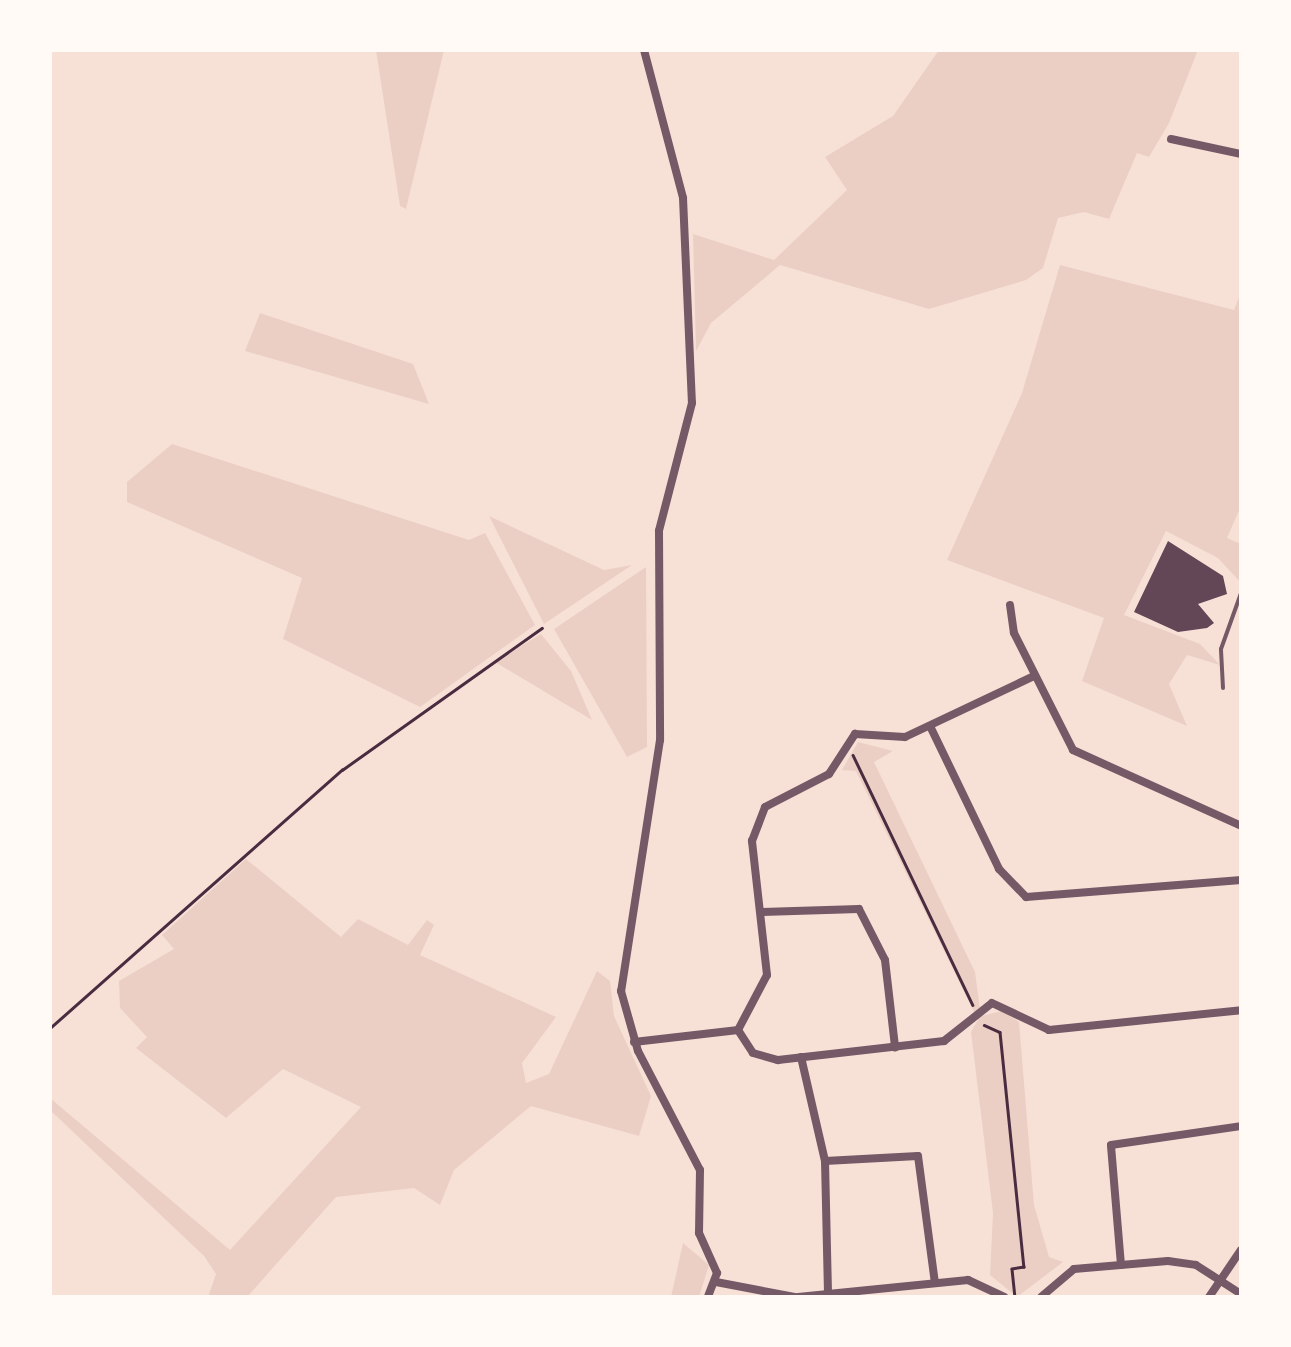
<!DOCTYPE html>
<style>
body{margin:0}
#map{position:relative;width:1291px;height:1347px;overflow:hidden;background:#f7e1d7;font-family:"Alegreya Sans",sans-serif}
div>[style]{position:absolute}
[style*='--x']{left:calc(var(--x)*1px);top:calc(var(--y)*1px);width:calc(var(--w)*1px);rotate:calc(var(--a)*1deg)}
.green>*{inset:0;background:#ebcfc5}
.building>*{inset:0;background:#644757}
.path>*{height:2.5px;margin:-1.25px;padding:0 1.25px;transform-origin:1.25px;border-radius:1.25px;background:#4a2c40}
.service>*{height:4px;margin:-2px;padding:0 2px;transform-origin:2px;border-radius:2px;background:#755966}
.minor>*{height:8px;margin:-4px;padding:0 4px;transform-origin:4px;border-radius:4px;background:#755966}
span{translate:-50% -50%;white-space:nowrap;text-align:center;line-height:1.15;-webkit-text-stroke:9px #fffaf5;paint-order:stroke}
.frame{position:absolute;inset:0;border:52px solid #fffaf5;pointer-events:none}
</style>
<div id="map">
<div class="green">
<i style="clip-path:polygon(376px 50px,444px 50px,406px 209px,400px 206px)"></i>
<i style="clip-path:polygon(939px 50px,1198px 50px,1169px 123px,1149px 157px,1137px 153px,1109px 219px,1084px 212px,1058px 218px,1043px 268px,1026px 280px,929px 309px,780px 265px,711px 323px,696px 351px,693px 234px,774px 260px,847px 190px,825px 157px,893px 116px)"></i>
<i style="clip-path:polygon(1060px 265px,1234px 310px,1241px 292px,1241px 506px,1227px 538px,1241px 544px,1241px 583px,1218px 558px,1166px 531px,1124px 615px,1200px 644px,1220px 665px,1187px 655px,1169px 684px,1187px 726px,1082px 681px,1104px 618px,947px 560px,1022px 393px)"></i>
<i style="clip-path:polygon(260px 313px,413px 364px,429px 404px,245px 351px)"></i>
<i style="clip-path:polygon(172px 444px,469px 540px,485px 533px,535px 625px,420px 707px,283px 639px,302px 578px,127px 502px,127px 482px)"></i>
<i style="clip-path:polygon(489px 516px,604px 570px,632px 565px,544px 624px)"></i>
<i style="clip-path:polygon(646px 567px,647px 747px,627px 757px,554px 629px)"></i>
<i style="clip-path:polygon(541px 634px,571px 671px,592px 720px,495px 662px)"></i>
<i style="clip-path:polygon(858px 742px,893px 751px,874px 762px,975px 972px,981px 1016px,1002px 1011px,1019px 1022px,1034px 1205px,1049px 1257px,1063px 1262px,1017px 1297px,990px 1275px,993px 1213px,971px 1032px,978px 1020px,856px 771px,842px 770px)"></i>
<i style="clip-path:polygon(246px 859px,341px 937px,358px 919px,408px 945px,427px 920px,434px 925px,420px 955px,556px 1017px,522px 1063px,526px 1083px,549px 1074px,597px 971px,610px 981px,614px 1016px,651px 1096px,639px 1136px,531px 1106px,454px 1170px,440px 1205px,414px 1188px,336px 1197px,247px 1297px,208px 1297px,216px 1274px,204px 1256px,50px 1110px,50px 1098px,230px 1250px,361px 1107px,283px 1069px,226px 1118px,136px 1048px,147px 1037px,120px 1008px,119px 981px,174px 949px,162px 935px)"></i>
<i style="clip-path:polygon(683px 1243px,709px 1265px,699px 1297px,671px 1297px)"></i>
</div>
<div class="building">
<i style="clip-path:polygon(1168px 541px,1223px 576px,1227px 594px,1198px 604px,1214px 623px,1207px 628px,1178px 632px,1134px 612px)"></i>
</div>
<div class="path">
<i style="--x:853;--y:755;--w:277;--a:64.4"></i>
<i style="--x:984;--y:1025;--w:17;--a:24"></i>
<i style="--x:1000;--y:1032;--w:236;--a:84.2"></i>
<i style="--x:1024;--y:1267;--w:12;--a:171"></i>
<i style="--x:1012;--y:1269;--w:28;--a:84"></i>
<i style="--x:50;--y:1028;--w:390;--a:-41.5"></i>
<i style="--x:342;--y:770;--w:245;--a:-35.4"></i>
</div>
<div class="service">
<i style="--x:1223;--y:688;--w:39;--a:-93"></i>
<i style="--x:1221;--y:649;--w:59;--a:-70.3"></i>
</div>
<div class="minor">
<i style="--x:644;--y:50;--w:153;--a:75.2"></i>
<i style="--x:683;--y:198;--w:205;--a:87.5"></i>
<i style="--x:692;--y:403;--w:132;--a:104.5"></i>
<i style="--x:659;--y:531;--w:209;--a:89.7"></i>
<i style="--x:660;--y:740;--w:254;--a:98.8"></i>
<i style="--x:621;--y:991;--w:62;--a:74.2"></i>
<i style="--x:638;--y:1051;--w:134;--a:62.5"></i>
<i style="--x:700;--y:1170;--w:63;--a:90.9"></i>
<i style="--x:699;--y:1233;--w:44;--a:65.8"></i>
<i style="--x:717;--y:1273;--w:26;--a:111"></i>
<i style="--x:1171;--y:139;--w:72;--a:12.1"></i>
<i style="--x:1010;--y:605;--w:28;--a:82"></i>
<i style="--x:1014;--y:633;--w:131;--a:63.2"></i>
<i style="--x:1073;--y:750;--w:184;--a:24.3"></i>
<i style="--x:930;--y:726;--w:159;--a:64.2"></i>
<i style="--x:999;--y:869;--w:39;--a:46"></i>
<i style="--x:1026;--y:897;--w:216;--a:-4.5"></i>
<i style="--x:761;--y:912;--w:98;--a:-1.8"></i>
<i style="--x:859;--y:909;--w:57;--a:63"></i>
<i style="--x:885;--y:960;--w:88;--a:83.4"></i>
<i style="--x:738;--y:1030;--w:62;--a:-62.2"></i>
<i style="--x:767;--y:975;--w:135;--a:-96.4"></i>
<i style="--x:752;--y:841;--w:36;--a:-69"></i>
<i style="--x:765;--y:807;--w:72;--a:-27.3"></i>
<i style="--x:829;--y:774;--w:48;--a:-57"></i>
<i style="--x:855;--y:734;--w:50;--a:3.4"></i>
<i style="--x:905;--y:737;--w:143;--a:-25.3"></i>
<i style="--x:738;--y:1030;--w:27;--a:57"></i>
<i style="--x:753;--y:1053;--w:26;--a:16"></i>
<i style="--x:778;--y:1060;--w:167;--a:-6.5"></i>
<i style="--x:944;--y:1041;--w:61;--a:-38.4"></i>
<i style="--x:992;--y:1003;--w:63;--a:25.3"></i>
<i style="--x:1049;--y:1030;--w:193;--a:-5.9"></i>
<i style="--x:634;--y:1042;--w:105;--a:-6.6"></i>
<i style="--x:801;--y:1057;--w:107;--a:77"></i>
<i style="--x:825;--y:1161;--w:136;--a:88.7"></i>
<i style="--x:825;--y:1161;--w:93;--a:-3.1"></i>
<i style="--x:918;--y:1156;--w:128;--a:82.4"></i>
<i style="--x:1121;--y:1265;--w:120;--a:-94.8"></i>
<i style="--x:1111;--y:1145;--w:131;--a:-8.3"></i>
<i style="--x:716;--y:1282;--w:80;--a:10.8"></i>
<i style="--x:798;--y:1297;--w:171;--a:-5.7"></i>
<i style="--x:968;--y:1280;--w:40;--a:25"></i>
<i style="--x:1041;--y:1297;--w:43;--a:-40.3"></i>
<i style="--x:1074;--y:1269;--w:94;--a:-4.9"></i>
<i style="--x:1168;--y:1261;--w:28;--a:8"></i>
<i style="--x:1196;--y:1265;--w:54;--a:32.8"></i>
<i style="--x:1209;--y:1297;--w:57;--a:-55.8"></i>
</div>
<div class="frame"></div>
</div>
